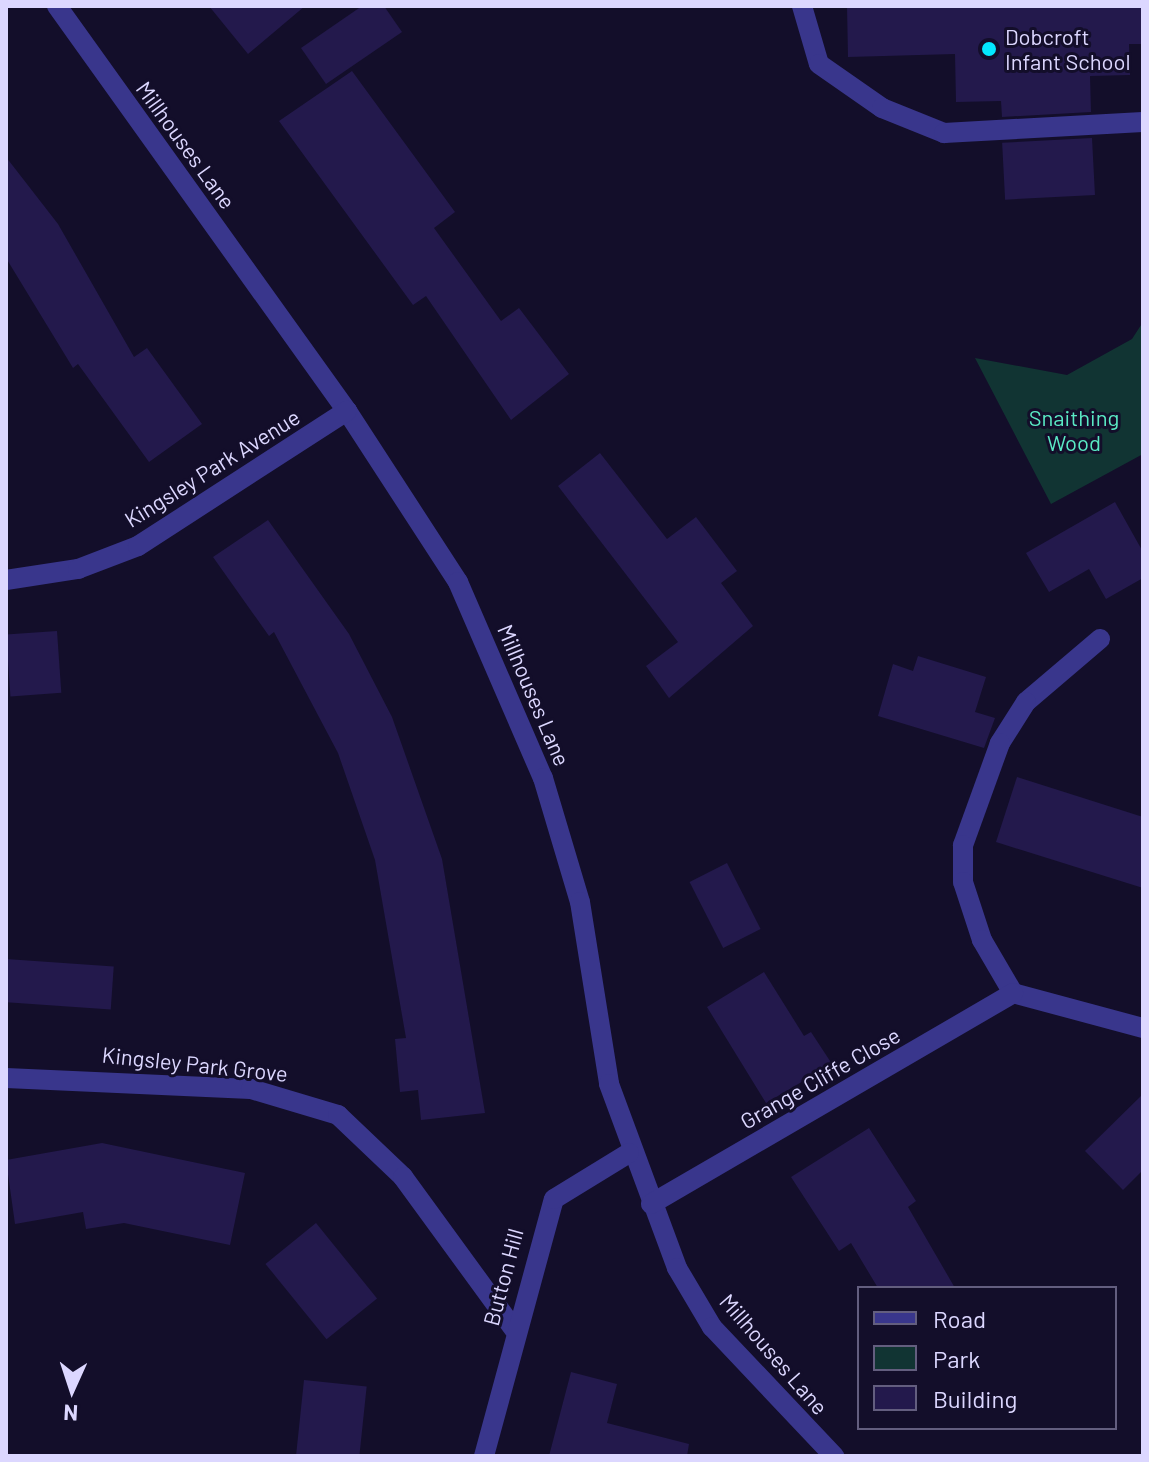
<!DOCTYPE html>
<style>
body{margin:0}
#map{position:relative;width:1149px;height:1462px;overflow:hidden;background:#130e2a;font-family:Barlow,sans-serif}
div>[style]{position:absolute}
[style*='--x']{left:calc(var(--x)*1px);top:calc(var(--y)*1px);width:calc(var(--w)*1px);rotate:calc(var(--a)*1deg)}
.green>*{inset:0;background:#113433}
.building>*{inset:0;background:#23194c;transform-origin:0 0}
.minor>*{height:20px;margin:-10px;padding:0 10px;transform-origin:10px;border-radius:10px;background:#39368c}
.dots>*{width:22px;height:22px;translate:-50% -50%;box-sizing:border-box;border:4px solid #130e2a;border-radius:50%}
span{translate:-50% -50%;white-space:nowrap;text-align:center;line-height:1.15;-webkit-text-stroke:6px #130e2a;paint-order:stroke}
.poi-label{font-size:22px;color:#dcd7ff}
.left{translate:0 -50%;text-align:left}
.street-label{font-size:22px;color:#dcd7ff}
.park-label{font-size:22px;color:#5ae9c4}
.frame{position:absolute;inset:0;border:8px solid #dcd7ff;pointer-events:none}
.legend{position:absolute;left:857px;top:1286px;width:260px;height:144px;box-sizing:border-box;background:#130e2a;border:2px solid #635e7f;margin:0;padding:10px 14px;list-style:none;font-size:24px;color:#dcd7ff}
.legend li{display:flex;align-items:center;gap:16px;height:40px}
.legend b{width:40px;border:2px solid #635e7f}
.north{position:absolute;left:32px;top:1350px;width:80px;height:80px;-webkit-text-stroke:6px #130e2a;paint-order:stroke;rotate:183deg;font-size:22px;font-weight:700;line-height:32px;text-align:center;color:#dcd7ff}
.north::after{content:'';display:block;margin:auto;width:28px;height:36px;background:#dcd7ff;clip-path:polygon(50% 0,100% 100%,50% 72%,0 100%)}
</style>
<div id="map">
<div class="green">
<i style="clip-path:polygon(1143px 322px,1143px 454px,1051px 504px,975px 358px,1067px 375px,1132px 339px)"></i>
</div>
<div class="building">
<i style="clip-path:polygon(209px 6px,305px 6px,248px 54px)"></i>
<i style="clip-path:polygon(362px 6px,384px 6px,402px 32px,326px 84px,301px 48px)"></i>
<i style="clip-path:polygon(847px 6px,1143px 6px,1143px 44px,1129px 44px,1130px 75px,1090px 76px,1091px 112px,1002px 117px,1001px 101px,956px 102px,955px 54px,848px 57px)"></i>
<i style="clip-path:polygon(352px 71px,455px 212px,434px 228px,501px 321px,519px 308px,569px 374px,511px 420px,426px 296px,413px 305px,279px 121px)"></i>
<i style="left:1092px;top:138px;width:57px;height:90px;rotate:87deg"></i>
<i style="clip-path:polygon(6px 157px,58px 224px,134px 357px,147px 348px,202px 424px,149px 462px,78px 364px,73px 368px,6px 258px)"></i>
<i style="clip-path:polygon(600px 453px,667px 539px,696px 517px,737px 571px,721px 583px,753px 626px,669px 698px,646px 666px,678px 642px,558px 486px)"></i>
<i style="clip-path:polygon(1115px 502px,1143px 552px,1143px 578px,1106px 599px,1089px 569px,1049px 592px,1026px 553px)"></i>
<i style="clip-path:polygon(268px 520px,349px 634px,392px 717px,442px 859px,485px 1113px,421px 1120px,418px 1090px,400px 1092px,395px 1039px,406px 1038px,375px 860px,338px 753px,274px 632px,269px 636px,213px 557px)"></i>
<i style="left:57px;top:631px;width:62px;height:51px;rotate:86deg"></i>
<i style="clip-path:polygon(918px 656px,986px 677px,975px 712px,995px 718px,984px 748px,878px 716px,893px 664px,913px 671px)"></i>
<i style="clip-path:polygon(1017px 777px,1143px 817px,1143px 888px,996px 842px)"></i>
<i style="left:727px;top:863px;width:74px;height:42px;rotate:63deg"></i>
<i style="left:6px;top:959px;width:108px;height:43px;rotate:4deg"></i>
<i style="clip-path:polygon(764px 972px,804px 1036px,811px 1032px,832px 1064px,766px 1103px,707px 1007px)"></i>
<i style="clip-path:polygon(1143px 1094px,1143px 1170px,1123px 1190px,1085px 1151px)"></i>
<i style="clip-path:polygon(869px 1128px,916px 1201px,908px 1207px,955px 1288px,878px 1288px,851px 1243px,839px 1251px,791px 1177px)"></i>
<i style="clip-path:polygon(102px 1143px,245px 1173px,230px 1245px,124px 1223px,86px 1229px,83px 1212px,15px 1224px,6px 1160px)"></i>
<i style="left:316px;top:1223px;width:97px;height:65px;rotate:51deg"></i>
<i style="clip-path:polygon(571px 1372px,617px 1384px,607px 1423px,689px 1444px,687px 1456px,549px 1456px)"></i>
<i style="left:304px;top:1380px;width:63px;height:77px;rotate:6deg"></i>
</div>
<div class="minor">
<i style="--x:57;--y:6;--w:498;--a:54.4"></i>
<i style="--x:347;--y:411;--w:204;--a:57"></i>
<i style="--x:458;--y:582;--w:214;--a:66.6"></i>
<i style="--x:543;--y:778;--w:129;--a:73.4"></i>
<i style="--x:580;--y:902;--w:184;--a:80.9"></i>
<i style="--x:609;--y:1084;--w:196;--a:69.7"></i>
<i style="--x:677;--y:1268;--w:69;--a:59.3"></i>
<i style="--x:712;--y:1327;--w:178;--a:46.6"></i>
<i style="--x:802;--y:6;--w:60;--a:73.7"></i>
<i style="--x:819;--y:64;--w:77;--a:34.9"></i>
<i style="--x:882;--y:108;--w:67;--a:22"></i>
<i style="--x:944;--y:133;--w:199;--a:-3.2"></i>
<i style="--x:6;--y:580;--w:73;--a:-8.7"></i>
<i style="--x:78;--y:569;--w:64;--a:-21"></i>
<i style="--x:138;--y:546;--w:249;--a:-32.9"></i>
<i style="--x:1100;--y:639;--w:97;--a:139.6"></i>
<i style="--x:1026;--y:702;--w:49;--a:122.4"></i>
<i style="--x:1000;--y:743;--w:109;--a:109.9"></i>
<i style="--x:963;--y:845;--w:37;--a:90"></i>
<i style="--x:963;--y:882;--w:61;--a:71.9"></i>
<i style="--x:982;--y:940;--w:61;--a:59.7"></i>
<i style="--x:1013;--y:993;--w:135;--a:15.1"></i>
<i style="--x:6;--y:1078;--w:245;--a:2.6"></i>
<i style="--x:251;--y:1089;--w:91;--a:16.6"></i>
<i style="--x:338;--y:1115;--w:90;--a:43.6"></i>
<i style="--x:403;--y:1177;--w:188;--a:53.9"></i>
<i style="--x:651;--y:1204;--w:419;--a:-30.2"></i>
<i style="--x:484;--y:1456;--w:266;--a:-74.8"></i>
<i style="--x:554;--y:1199;--w:88;--a:-31.5"></i>
</div>
<div class="dots">
<i style="left:989px;top:49px;background:#03e7ff"></i>
</div>
<div class="poi-label">
<span class="left" style="left:1005px;top:49px">Dobcroft<br>Infant School</span>
</div>
<div class="street-label">
<span style="left:186px;top:145px;rotate:54deg">Millhouses Lane</span>
<span style="left:212px;top:468px;rotate:-32deg">Kingsley Park Avenue</span>
<span style="left:534px;top:695px;rotate:67deg">Millhouses Lane</span>
<span style="left:195px;top:1064px;rotate:6deg">Kingsley Park Grove</span>
<span style="left:820px;top:1078px;rotate:-30deg">Grange Cliffe Close</span>
<span style="left:503px;top:1277px;rotate:-75deg">Button Hill</span>
<span style="left:774px;top:1354px;rotate:49deg">Millhouses Lane</span>
</div>
<div class="park-label">
<span style="left:1074px;top:430px">Snaithing<br>Wood</span>
</div>
<div class="frame"></div>
<ul class="legend">
<li><b style="height:10px;background:#39368c"></b>Road</li>
<li><b style="height:22px;background:#113433"></b>Park</li>
<li><b style="height:22px;background:#23194c"></b>Building</li>
</ul>
<div class="north">N</div>
</div>
